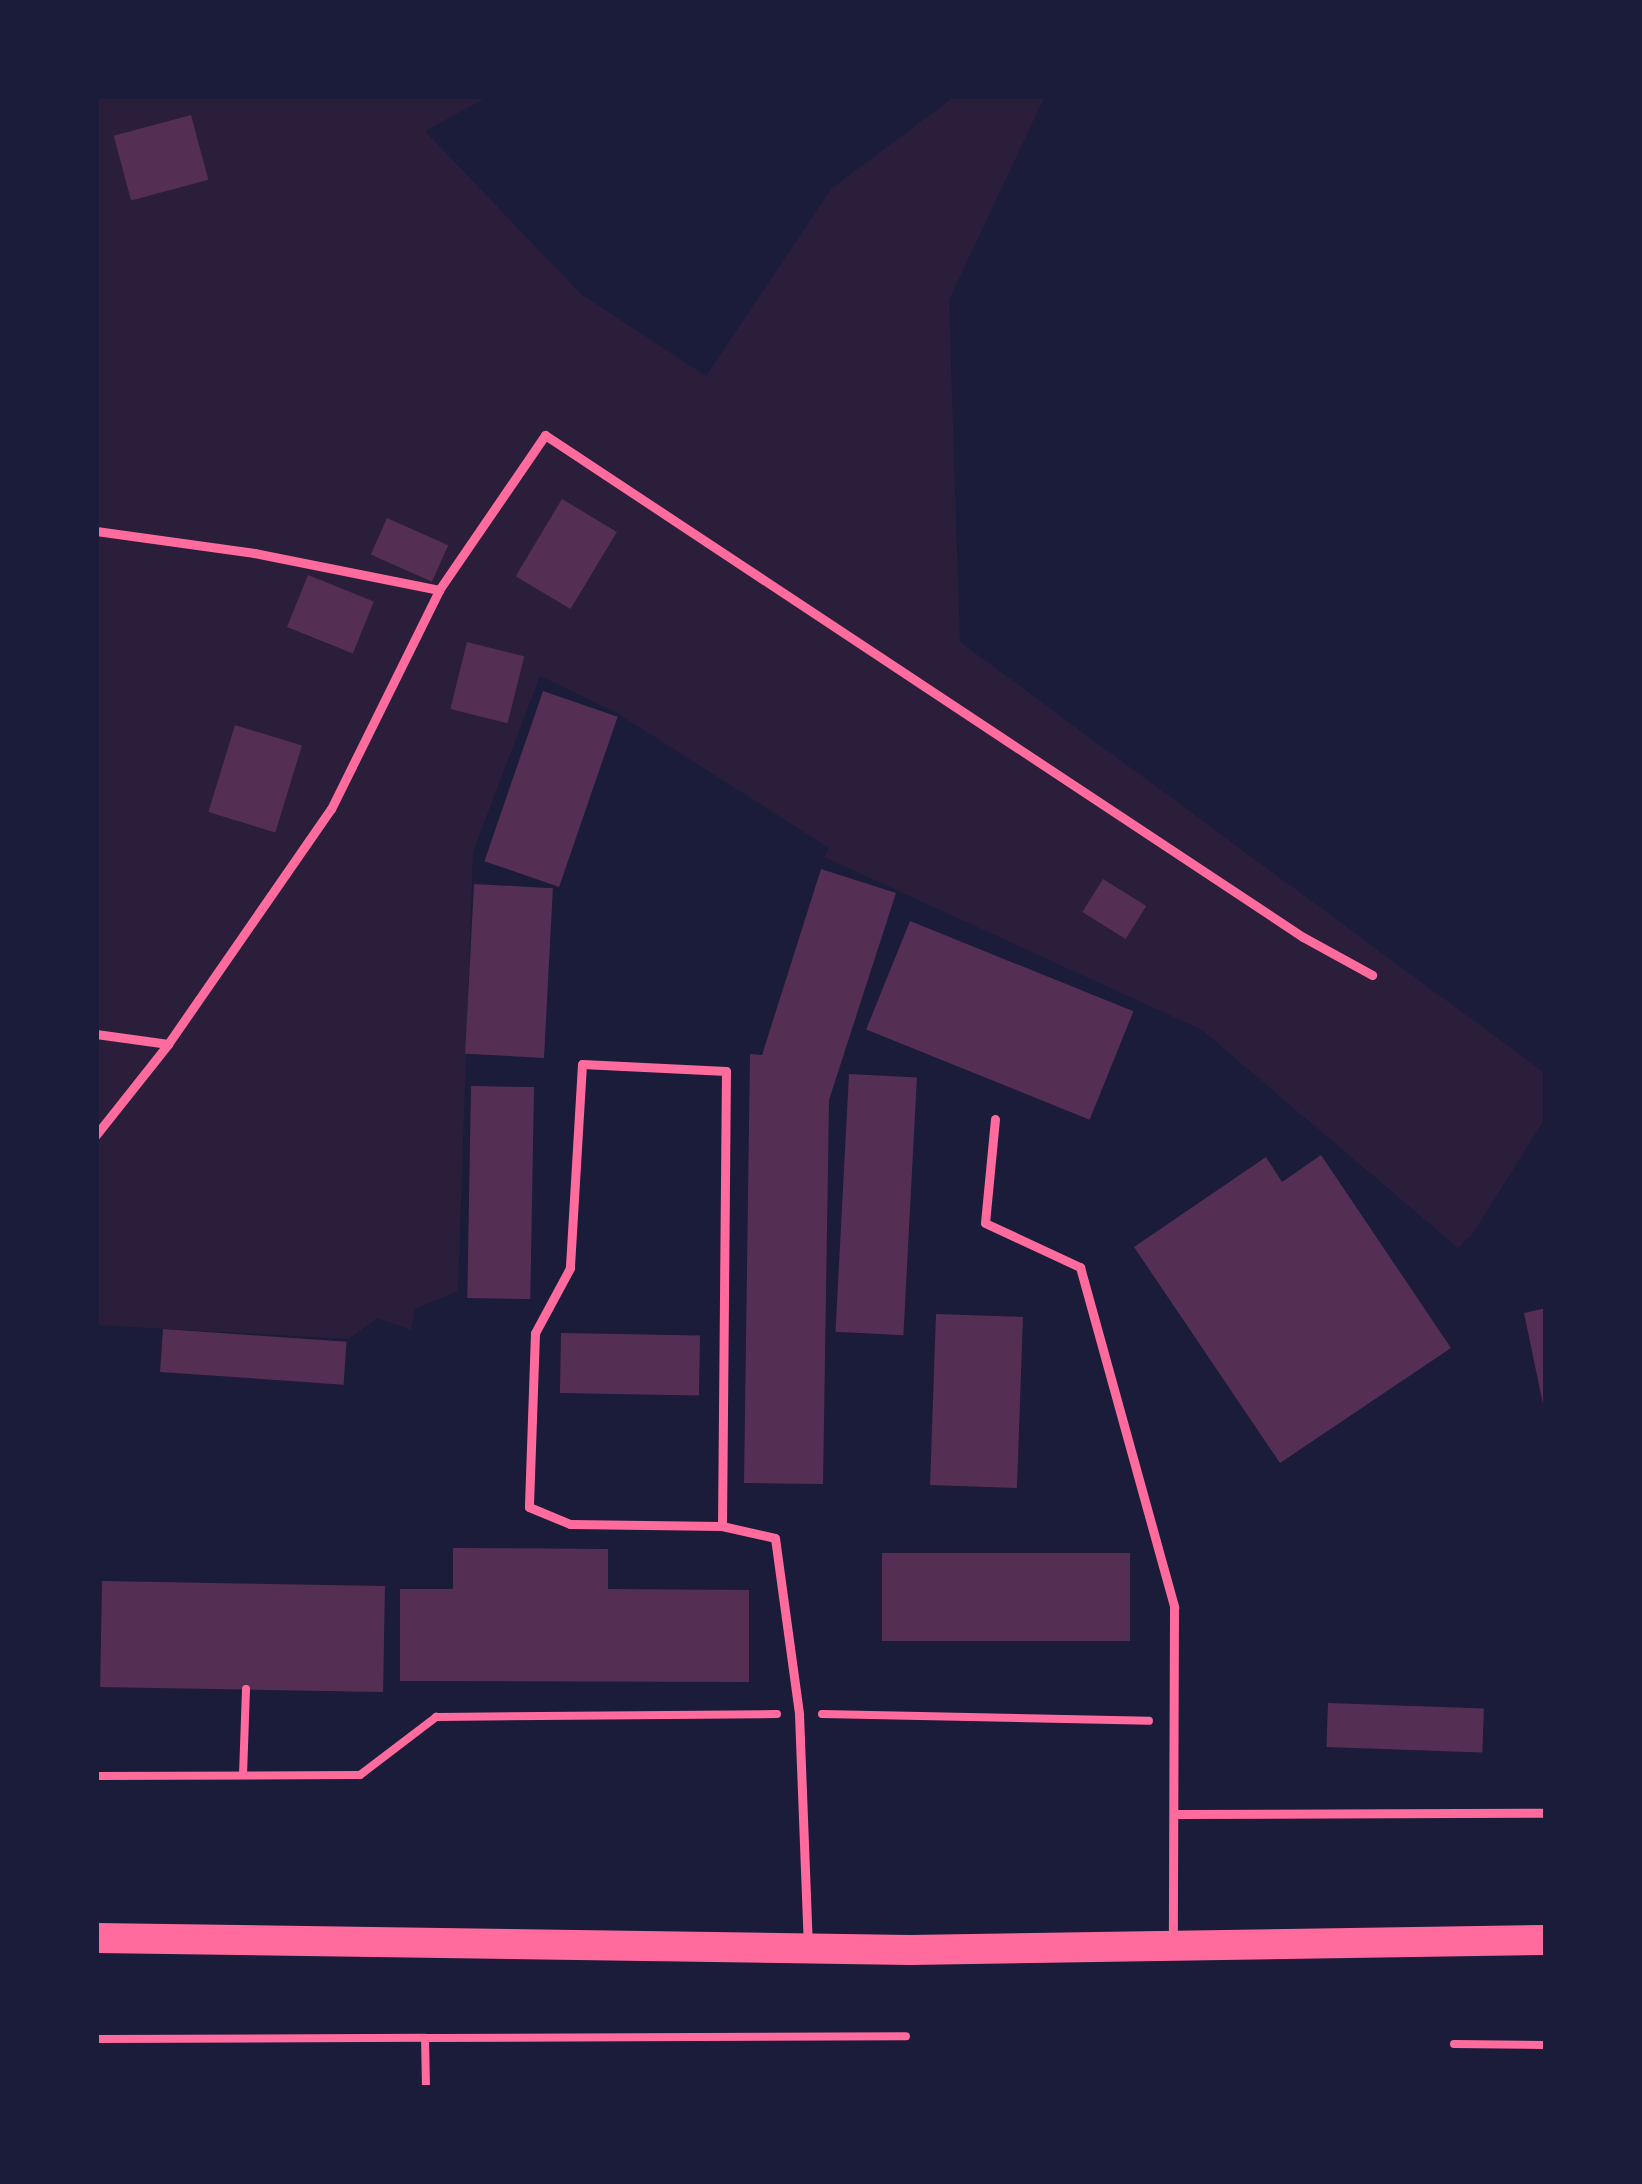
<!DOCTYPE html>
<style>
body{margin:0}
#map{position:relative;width:1642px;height:2184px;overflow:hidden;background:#1b1b3a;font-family:"Times New Roman",serif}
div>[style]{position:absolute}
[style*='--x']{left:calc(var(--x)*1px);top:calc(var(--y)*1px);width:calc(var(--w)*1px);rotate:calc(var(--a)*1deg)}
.green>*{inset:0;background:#2a1e3b}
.building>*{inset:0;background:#542f53;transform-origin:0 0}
.path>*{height:8px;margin:-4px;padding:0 4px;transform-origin:4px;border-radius:4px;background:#ff6b9d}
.service>*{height:9px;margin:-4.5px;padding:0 4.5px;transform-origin:4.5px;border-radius:4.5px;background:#ff6b9d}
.primary>*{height:30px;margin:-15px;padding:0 15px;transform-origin:15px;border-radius:15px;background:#ff6b9d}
span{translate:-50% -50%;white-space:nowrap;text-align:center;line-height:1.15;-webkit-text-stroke:12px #1b1b3a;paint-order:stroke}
.frame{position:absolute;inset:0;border:99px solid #1b1b3a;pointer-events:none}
</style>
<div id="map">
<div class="green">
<i style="clip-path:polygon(96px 96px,489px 96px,425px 131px,581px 294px,706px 376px,832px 188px,955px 96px,1045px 96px,949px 300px,960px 642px,1546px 1074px,1546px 1117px,1472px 1235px,1458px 1248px,1202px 1030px,824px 857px,829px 848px,617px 713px,540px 676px,473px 852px,458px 1291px,415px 1309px,411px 1330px,377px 1318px,349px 1339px,96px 1325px)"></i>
</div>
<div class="building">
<i style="left:191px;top:115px;width:67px;height:80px;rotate:75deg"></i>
<i style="left:562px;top:499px;width:64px;height:90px;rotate:31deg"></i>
<i style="left:387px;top:518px;width:67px;height:40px;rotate:24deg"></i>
<i style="left:308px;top:575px;width:71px;height:56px;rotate:22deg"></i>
<i style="left:467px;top:642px;width:59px;height:69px;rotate:14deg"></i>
<i style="left:543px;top:691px;width:79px;height:180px;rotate:19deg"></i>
<i style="left:235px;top:725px;width:70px;height:91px;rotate:17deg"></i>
<i style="clip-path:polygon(821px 869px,896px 893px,829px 1100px,823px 1484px,744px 1483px,750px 1054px,762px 1055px)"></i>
<i style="left:1103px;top:879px;width:51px;height:39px;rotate:32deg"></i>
<i style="left:474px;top:884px;width:79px;height:170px;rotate:3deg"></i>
<i style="left:910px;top:921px;width:241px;height:117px;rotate:22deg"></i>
<i style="left:849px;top:1074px;width:68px;height:258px;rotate:3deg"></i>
<i style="left:471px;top:1086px;width:63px;height:212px;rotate:1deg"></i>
<i style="clip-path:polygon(1321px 1155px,1451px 1348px,1280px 1463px,1134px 1247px,1266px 1157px,1282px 1182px)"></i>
<i style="clip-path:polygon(1546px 1308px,1546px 1408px,1544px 1409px,1524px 1313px)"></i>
<i style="left:936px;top:1314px;width:87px;height:171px;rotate:2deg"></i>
<i style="left:163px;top:1329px;width:184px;height:43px;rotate:4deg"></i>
<i style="left:561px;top:1333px;width:139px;height:60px;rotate:1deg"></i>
<i style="clip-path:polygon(453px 1548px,608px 1549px,608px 1589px,749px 1590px,749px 1682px,400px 1681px,400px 1589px,453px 1589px)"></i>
<i style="left:882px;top:1553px;width:248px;height:88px"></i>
<i style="left:102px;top:1581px;width:283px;height:106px;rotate:1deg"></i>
<i style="left:1328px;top:1703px;width:156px;height:44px;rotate:2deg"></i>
</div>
<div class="path">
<i style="--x:822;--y:1714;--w:327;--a:1.2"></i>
<i style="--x:243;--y:1775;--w:86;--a:-88"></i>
<i style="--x:96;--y:1776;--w:264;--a:-0.2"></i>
<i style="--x:360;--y:1775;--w:96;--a:-37.3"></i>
<i style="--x:436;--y:1717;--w:341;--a:-0.5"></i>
<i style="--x:96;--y:2039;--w:329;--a:-0.2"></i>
<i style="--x:1454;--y:2044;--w:92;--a:0.6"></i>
<i style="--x:426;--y:2088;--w:50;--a:-91.1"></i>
<i style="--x:425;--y:2038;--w:481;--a:-0.2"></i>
</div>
<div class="service">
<i style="--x:96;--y:531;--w:160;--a:7.9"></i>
<i style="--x:254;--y:553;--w:189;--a:11.3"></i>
<i style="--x:439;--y:590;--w:188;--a:-55.6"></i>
<i style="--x:545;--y:435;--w:909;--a:33.52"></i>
<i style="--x:1303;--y:937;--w:79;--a:28.8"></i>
<i style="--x:96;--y:1034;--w:73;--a:7.9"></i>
<i style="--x:168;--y:1044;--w:286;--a:-55.3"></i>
<i style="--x:331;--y:809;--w:244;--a:-63.7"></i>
<i style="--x:995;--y:1119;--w:104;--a:95.5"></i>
<i style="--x:985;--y:1223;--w:105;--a:24.9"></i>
<i style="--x:1080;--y:1267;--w:353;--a:74.5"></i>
<i style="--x:1174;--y:1607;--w:336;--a:90.2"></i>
<i style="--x:96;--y:1135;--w:116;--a:-51.6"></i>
<i style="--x:722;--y:1526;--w:455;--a:-89.5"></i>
<i style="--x:726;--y:1071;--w:144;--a:-177.2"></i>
<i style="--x:582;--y:1064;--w:204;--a:93.4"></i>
<i style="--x:570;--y:1268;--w:74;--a:118.3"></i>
<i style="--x:535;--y:1333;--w:174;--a:92"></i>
<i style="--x:529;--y:1507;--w:44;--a:22.5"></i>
<i style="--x:570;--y:1524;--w:152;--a:0.8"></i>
<i style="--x:722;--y:1526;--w:54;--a:12.8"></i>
<i style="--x:775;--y:1538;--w:178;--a:82.2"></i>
<i style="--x:799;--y:1714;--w:230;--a:87.8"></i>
<i style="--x:1175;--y:1814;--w:371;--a:-0.2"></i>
</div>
<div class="primary">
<i style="--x:96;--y:1938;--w:814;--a:0.84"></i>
<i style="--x:910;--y:1950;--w:636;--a:-0.9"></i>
</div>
<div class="frame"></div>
</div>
